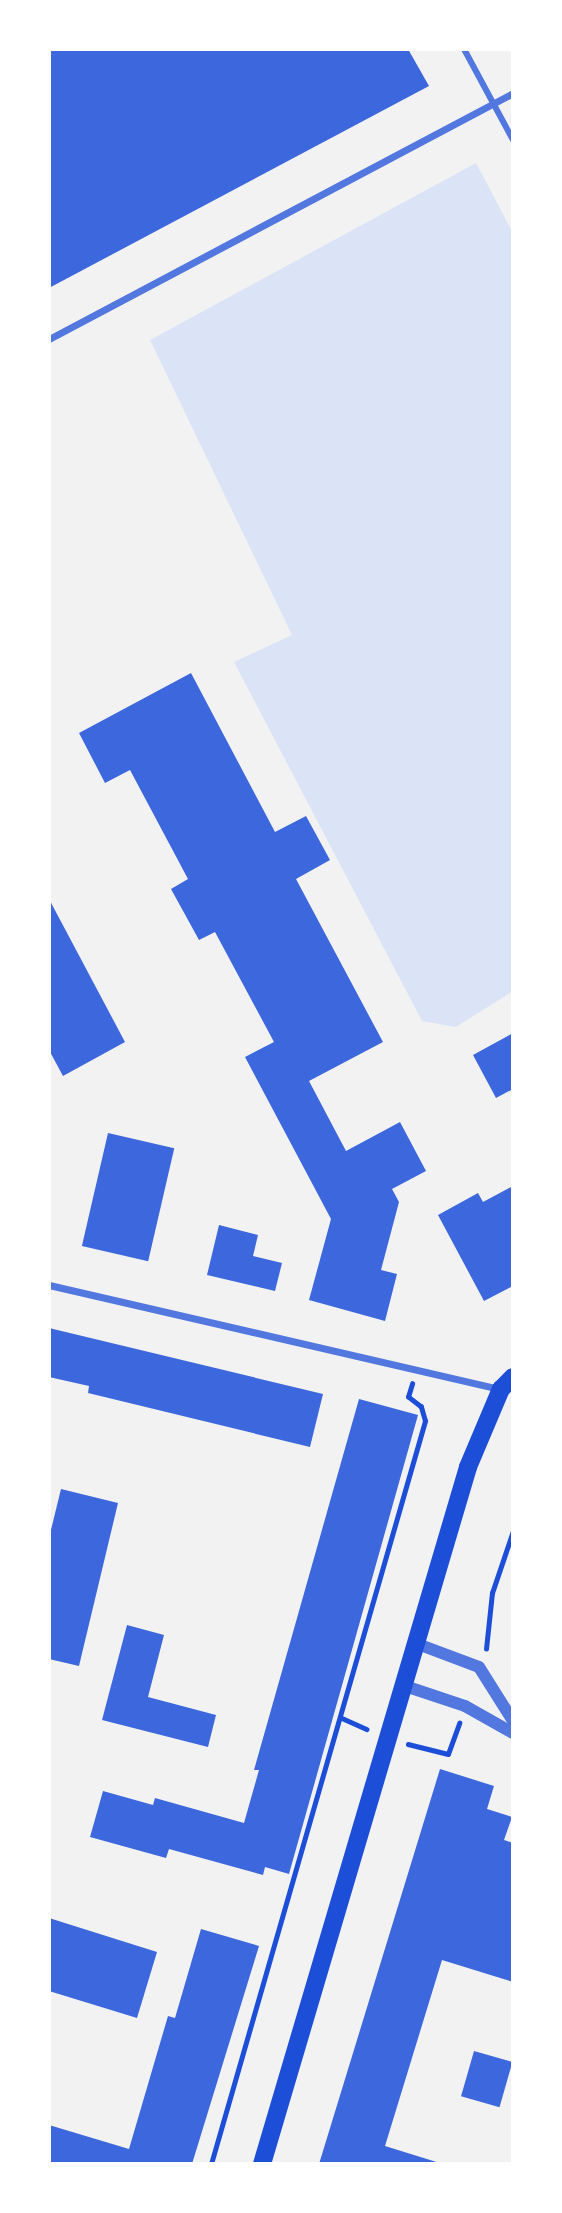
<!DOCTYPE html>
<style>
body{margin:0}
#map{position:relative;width:562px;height:2213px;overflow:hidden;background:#f2f2f2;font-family:Commissioner,sans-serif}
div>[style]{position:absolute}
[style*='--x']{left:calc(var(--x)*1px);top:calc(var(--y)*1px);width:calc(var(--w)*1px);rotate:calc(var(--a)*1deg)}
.green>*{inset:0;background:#dbe4f7}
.building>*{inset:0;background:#3d67dc;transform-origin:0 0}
.path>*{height:4.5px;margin:-2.25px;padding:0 2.25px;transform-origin:2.25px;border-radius:2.25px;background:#1d4ed8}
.pedestrian>*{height:6px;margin:-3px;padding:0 3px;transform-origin:3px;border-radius:3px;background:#5277de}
.minor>*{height:7px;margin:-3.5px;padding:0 3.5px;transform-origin:3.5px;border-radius:3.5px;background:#5277de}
.tertiary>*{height:12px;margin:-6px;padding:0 6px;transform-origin:6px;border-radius:6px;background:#5277de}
.primary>*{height:18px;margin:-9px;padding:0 9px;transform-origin:9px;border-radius:9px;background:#1d4ed8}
span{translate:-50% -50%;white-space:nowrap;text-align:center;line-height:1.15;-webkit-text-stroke:5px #fff;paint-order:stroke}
.frame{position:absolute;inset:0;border:51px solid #fff;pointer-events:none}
</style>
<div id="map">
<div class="green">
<i style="clip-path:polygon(476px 163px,513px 233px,513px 991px,456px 1027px,422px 1021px,234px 662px,292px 635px,150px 340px)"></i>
</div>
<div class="building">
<i style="clip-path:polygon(49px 49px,408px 49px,429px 86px,49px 288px)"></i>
<i style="clip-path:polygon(191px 673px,275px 832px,306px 816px,330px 860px,296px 879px,383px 1042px,309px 1081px,346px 1151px,400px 1122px,426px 1171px,392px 1189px,399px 1202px,381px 1270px,397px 1274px,385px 1321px,309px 1300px,331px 1219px,245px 1057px,274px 1042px,215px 932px,199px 940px,171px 889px,188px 879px,130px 770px,105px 783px,79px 733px)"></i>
<i style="clip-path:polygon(49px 899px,125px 1042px,63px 1076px,49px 1050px)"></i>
<i style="clip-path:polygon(513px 1033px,513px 1089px,496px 1098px,473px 1055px)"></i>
<i style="left:108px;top:1133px;width:68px;height:116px;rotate:13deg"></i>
<i style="clip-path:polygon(513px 1186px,513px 1286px,484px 1301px,438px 1215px,478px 1193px,483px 1202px)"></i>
<i style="clip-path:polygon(219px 1225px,258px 1235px,253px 1256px,282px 1263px,275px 1291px,207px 1275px)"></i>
<i style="clip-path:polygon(49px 1328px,323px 1394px,310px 1447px,88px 1393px,89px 1386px,49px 1377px)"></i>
<i style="clip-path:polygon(359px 1399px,418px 1415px,289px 1874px,265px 1867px,263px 1875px,169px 1849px,166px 1858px,90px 1837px,103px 1791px,153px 1805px,155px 1798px,244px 1823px,259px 1770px,254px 1770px)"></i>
<i style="clip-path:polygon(61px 1489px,118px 1503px,79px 1666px,49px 1659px,49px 1538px)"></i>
<i style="clip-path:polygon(127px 1625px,164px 1635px,148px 1697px,216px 1715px,208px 1747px,102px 1720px)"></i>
<i style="clip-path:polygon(440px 1769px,494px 1786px,487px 1809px,512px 1817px,504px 1840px,513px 1843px,513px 1982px,442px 1960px,385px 2146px,443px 2164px,319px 2164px)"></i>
<i style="clip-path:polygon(49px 1918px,157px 1952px,137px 2018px,49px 1991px)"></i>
<i style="clip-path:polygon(201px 1929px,259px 1946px,192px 2164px,49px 2164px,49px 2125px,129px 2149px,168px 2016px,175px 2018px)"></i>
<i style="left:474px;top:2051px;width:40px;height:47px;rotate:16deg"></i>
</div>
<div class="path">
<i style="--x:486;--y:1649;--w:56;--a:-83.9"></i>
<i style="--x:492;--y:1593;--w:65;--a:-71.3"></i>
<i style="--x:342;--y:1718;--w:27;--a:24"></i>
<i style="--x:408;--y:1744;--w:41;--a:14"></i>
<i style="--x:448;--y:1754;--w:33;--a:-70"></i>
<i style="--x:211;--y:2164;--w:773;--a:-73.93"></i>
<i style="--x:425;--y:1421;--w:15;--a:-106"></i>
<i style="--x:421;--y:1407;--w:16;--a:-142"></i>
<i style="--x:408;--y:1397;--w:14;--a:-73"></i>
</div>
<div class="pedestrian">
<i style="--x:464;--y:49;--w:103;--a:61.7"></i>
</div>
<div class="minor">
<i style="--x:49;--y:339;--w:525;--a:-27.93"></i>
<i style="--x:49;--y:1285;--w:464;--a:13"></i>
</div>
<div class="tertiary">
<i style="--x:415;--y:1643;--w:68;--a:20.6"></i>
<i style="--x:479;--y:1667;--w:64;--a:57.8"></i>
<i style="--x:402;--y:1685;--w:66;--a:18.4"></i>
<i style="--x:465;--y:1706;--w:55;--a:29.4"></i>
</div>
<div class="primary">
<i style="--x:262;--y:2164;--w:727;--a:-73.53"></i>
<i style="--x:468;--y:1467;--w:85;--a:-67.1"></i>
<i style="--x:501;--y:1389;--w:17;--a:-45"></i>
</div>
<div class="frame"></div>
</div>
